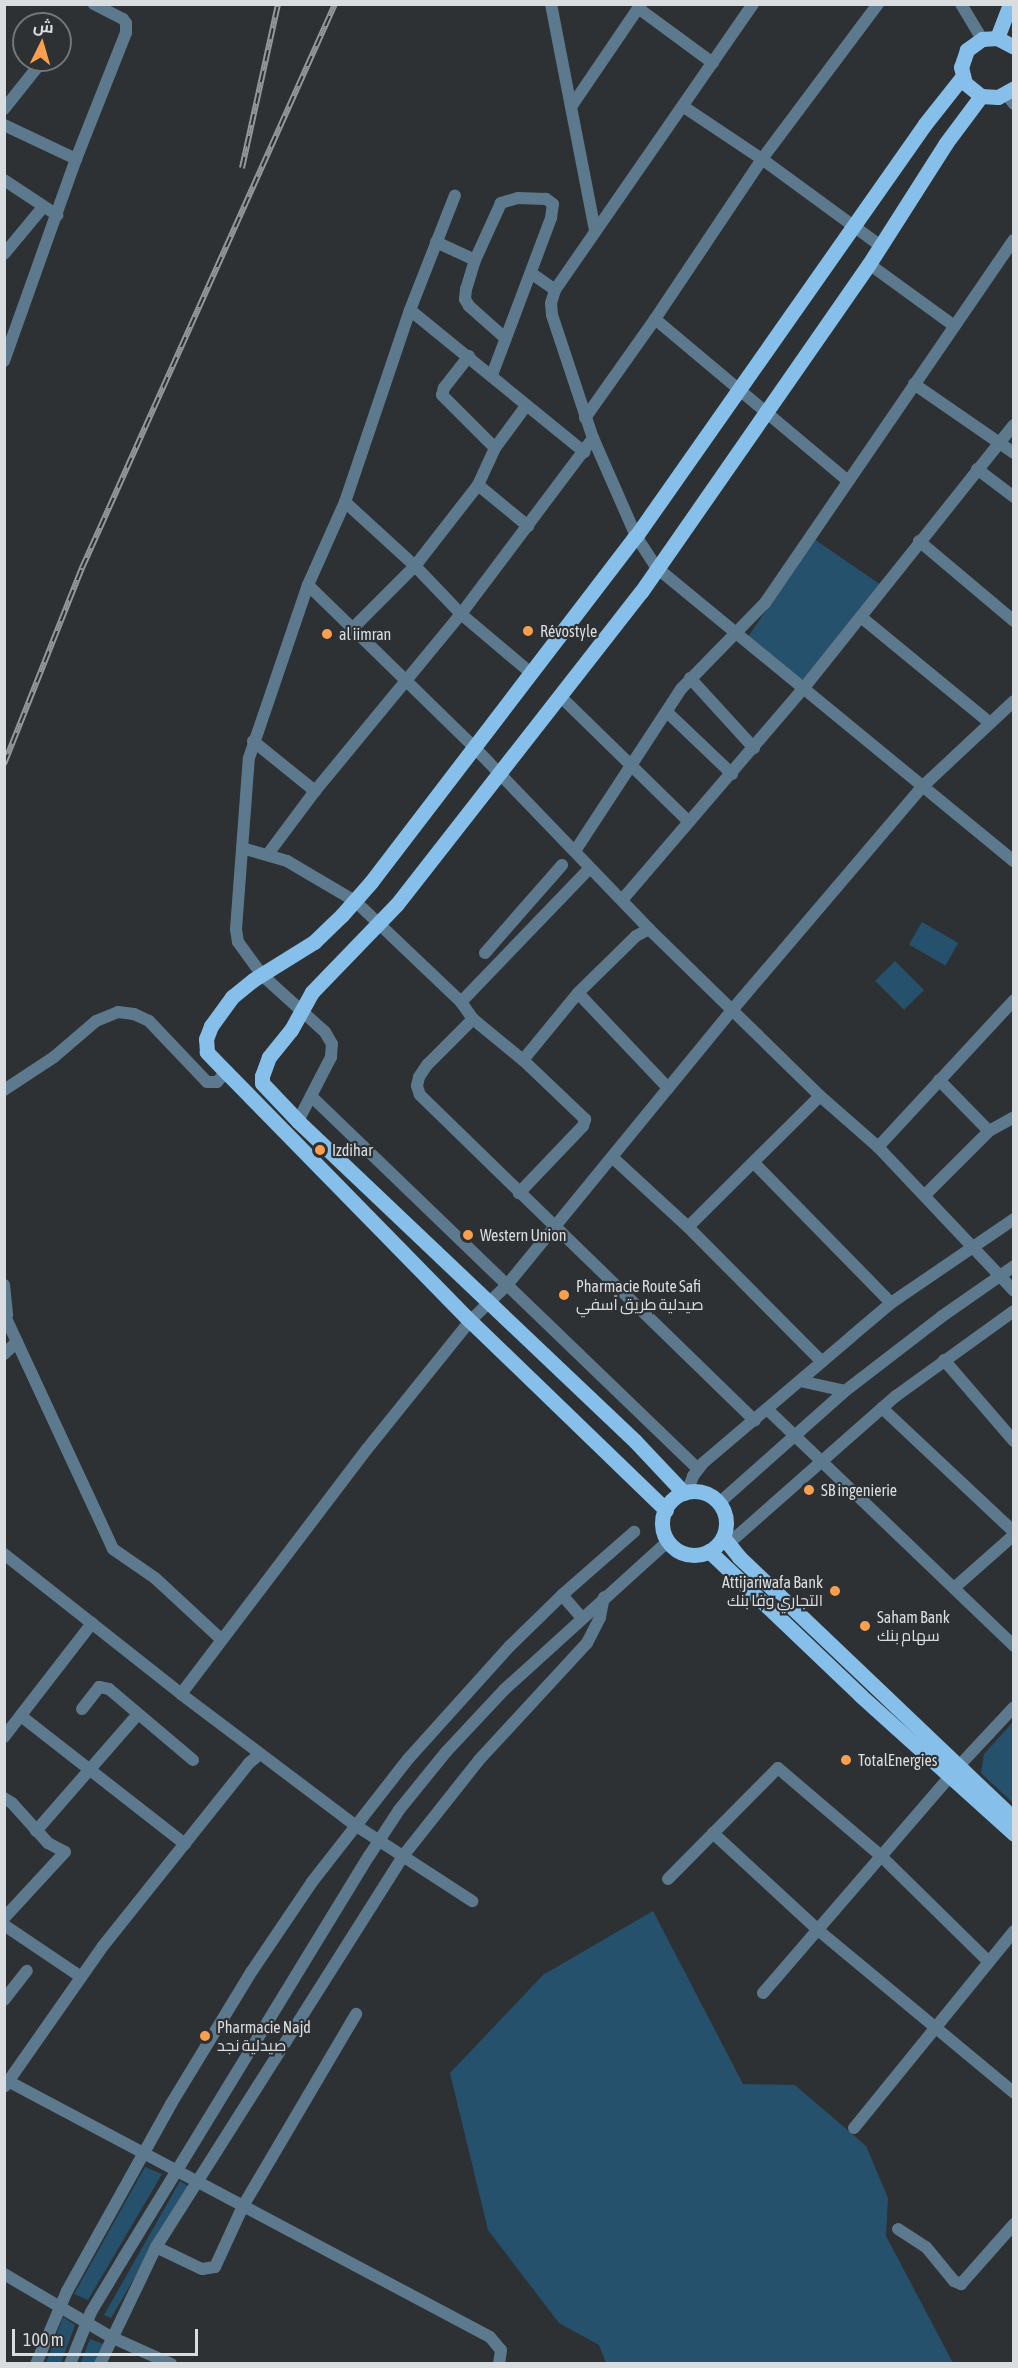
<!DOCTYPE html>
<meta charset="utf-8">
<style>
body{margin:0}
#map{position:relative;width:1018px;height:2368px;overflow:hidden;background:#2e3134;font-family:"Asap Condensed",Cairo,sans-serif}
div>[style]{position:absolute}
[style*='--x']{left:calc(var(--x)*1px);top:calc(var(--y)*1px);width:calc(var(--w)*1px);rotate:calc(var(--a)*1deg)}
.green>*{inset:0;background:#26516d;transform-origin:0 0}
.minor>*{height:12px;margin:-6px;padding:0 6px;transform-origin:6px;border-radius:6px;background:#5d798d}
.major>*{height:15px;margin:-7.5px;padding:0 7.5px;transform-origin:7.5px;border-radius:7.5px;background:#86c0ea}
.major>.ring{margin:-7.5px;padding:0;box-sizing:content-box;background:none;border:15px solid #86c0ea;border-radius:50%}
.rail>*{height:6px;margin-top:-3px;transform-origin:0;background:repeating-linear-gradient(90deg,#2e3134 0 11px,#94979a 0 22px);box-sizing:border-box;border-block:2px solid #94979a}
.dots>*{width:16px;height:16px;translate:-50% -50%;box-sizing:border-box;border:3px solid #2e3134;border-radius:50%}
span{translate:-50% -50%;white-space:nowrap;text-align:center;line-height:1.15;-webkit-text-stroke:4.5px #2e3134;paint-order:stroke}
.poi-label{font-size:16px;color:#dadddf}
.left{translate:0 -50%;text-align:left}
.right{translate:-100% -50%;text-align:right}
.frame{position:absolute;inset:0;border:6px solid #dadddf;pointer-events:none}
.north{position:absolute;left:12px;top:12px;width:60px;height:60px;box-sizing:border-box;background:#2e3134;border:2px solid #737678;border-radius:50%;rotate:5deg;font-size:16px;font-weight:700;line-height:24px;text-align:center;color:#dadddf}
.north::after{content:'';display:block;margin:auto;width:21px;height:27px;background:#f99f4d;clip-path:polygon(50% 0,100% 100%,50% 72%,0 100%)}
.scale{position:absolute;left:12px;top:2329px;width:186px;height:27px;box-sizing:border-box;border:3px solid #dadddf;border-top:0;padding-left:8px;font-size:18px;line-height:21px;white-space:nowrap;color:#dadddf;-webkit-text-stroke:4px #2e3134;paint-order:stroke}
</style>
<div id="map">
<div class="green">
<i style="clip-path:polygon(814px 539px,881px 585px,800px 687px,748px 637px)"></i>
<i style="left:922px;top:922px;width:42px;height:26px;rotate:30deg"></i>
<i style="left:895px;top:961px;width:41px;height:28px;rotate:45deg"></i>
<i style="clip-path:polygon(1013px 1722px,1013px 1803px,981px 1773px,984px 1754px)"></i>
<i style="clip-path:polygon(653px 1911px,743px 2084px,795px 2085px,866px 2146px,888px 2198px,886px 2236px,953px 2363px,606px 2363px,599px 2345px,559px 2323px,488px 2230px,450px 2073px,543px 1975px)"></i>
<i style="clip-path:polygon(145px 2167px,162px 2174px,88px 2300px,74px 2294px)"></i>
<i style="clip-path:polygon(180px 2181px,188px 2186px,111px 2318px,104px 2315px)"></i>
<i style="clip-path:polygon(63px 2317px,75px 2325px,61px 2363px,46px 2363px)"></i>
<i style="clip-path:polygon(90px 2339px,103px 2344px,95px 2363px,80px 2364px)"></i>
</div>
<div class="minor">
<i style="--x:551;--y:4;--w:231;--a:79"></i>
<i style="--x:753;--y:4;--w:348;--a:124.7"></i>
<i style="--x:555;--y:290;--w:14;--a:107"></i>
<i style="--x:551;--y:303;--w:12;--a:85"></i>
<i style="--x:552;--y:315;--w:130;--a:71.6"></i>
<i style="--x:593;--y:438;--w:107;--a:66.3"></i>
<i style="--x:636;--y:536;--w:38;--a:57"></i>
<i style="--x:657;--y:568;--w:462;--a:39.4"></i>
<i style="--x:961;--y:4;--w:41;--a:59"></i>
<i style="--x:638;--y:8;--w:93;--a:36.3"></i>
<i style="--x:1006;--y:94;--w:13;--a:51"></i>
<i style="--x:571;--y:107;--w:125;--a:-55.8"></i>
<i style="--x:684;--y:107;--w:94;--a:33.7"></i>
<i style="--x:762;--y:159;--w:147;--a:36.2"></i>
<i style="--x:4;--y:109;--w:63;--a:-51.5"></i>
<i style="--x:4;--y:125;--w:80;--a:25.3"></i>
<i style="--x:4;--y:180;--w:64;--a:33.4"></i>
<i style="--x:436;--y:242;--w:43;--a:24.8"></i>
<i style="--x:4;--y:254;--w:61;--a:-50.3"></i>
<i style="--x:869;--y:264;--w:104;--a:36"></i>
<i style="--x:531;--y:273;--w:29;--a:35"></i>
<i style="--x:410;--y:310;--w:225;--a:39.2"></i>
<i style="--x:655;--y:319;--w:252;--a:40"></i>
<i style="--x:469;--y:356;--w:41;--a:128"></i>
<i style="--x:444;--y:388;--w:7;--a:106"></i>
<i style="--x:442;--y:395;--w:75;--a:45"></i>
<i style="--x:4;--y:361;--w:214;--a:-70.4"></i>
<i style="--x:76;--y:159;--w:136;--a:-68.4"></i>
<i style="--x:126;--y:33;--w:10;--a:-90"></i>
<i style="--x:126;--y:23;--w:5;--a:-127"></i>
<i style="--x:123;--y:19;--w:33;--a:-153"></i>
<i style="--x:492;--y:375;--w:168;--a:-69.4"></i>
<i style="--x:551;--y:218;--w:14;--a:-82"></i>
<i style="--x:553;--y:204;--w:9;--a:-144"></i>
<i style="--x:546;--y:199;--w:28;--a:-178"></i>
<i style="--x:518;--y:198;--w:18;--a:164"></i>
<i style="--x:501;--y:203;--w:63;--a:114.5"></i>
<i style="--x:475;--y:260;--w:30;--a:107"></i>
<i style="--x:466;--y:289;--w:10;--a:96"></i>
<i style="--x:465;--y:299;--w:8;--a:60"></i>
<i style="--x:469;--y:306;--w:48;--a:41.6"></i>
<i style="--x:914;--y:384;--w:121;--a:34.6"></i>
<i style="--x:585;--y:418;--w:121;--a:-54.7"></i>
<i style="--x:655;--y:319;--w:192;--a:-56.2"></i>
<i style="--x:762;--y:159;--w:194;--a:-53.2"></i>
<i style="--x:977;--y:469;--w:46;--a:37.1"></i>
<i style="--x:478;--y:485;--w:65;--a:39.4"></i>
<i style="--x:345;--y:502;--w:95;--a:42.4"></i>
<i style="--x:415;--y:566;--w:66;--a:46.2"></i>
<i style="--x:461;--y:614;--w:93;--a:40.2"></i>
<i style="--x:919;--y:541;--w:124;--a:40.1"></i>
<i style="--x:308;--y:585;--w:233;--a:44.3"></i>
<i style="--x:475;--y:748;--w:251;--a:46.1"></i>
<i style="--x:649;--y:929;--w:239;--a:44.3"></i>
<i style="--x:820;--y:1096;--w:77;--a:41.3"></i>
<i style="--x:878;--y:1147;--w:198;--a:46.6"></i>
<i style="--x:861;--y:617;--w:167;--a:39.4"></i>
<i style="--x:352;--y:629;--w:89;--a:-45"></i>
<i style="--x:415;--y:566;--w:103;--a:-52.1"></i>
<i style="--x:478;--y:485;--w:41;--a:-65.3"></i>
<i style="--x:495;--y:448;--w:52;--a:-53.6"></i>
<i style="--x:690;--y:678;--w:95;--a:47.6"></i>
<i style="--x:560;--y:696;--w:180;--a:44.3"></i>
<i style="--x:667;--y:712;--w:90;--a:43.6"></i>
<i style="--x:253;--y:741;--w:80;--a:38.9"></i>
<i style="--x:242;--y:848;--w:47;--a:16.1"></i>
<i style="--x:287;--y:861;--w:79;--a:30.5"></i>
<i style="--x:355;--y:901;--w:146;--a:43.6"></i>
<i style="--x:461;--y:1002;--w:21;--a:55"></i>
<i style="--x:473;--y:1019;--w:65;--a:39.4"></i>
<i style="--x:523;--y:1060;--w:86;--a:43.6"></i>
<i style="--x:585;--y:1119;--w:7;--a:106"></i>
<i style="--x:583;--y:1126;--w:93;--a:133.7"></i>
<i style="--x:575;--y:851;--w:194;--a:-56.8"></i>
<i style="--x:681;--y:689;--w:120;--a:-45.7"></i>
<i style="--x:765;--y:603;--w:440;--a:-55.6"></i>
<i style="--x:268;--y:854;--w:79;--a:-53.3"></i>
<i style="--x:315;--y:791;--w:229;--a:-50.5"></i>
<i style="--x:461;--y:614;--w:220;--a:-53.1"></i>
<i style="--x:622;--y:900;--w:278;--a:-49.4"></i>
<i style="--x:803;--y:689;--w:338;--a:-51.4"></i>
<i style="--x:485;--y:953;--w:117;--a:-48.8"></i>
<i style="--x:578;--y:993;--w:131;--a:46.5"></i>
<i style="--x:461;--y:1002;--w:185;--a:-46.1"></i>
<i style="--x:473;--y:1019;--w:65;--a:135"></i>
<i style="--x:427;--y:1065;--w:14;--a:124"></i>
<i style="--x:419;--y:1077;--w:9;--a:103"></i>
<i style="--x:417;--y:1086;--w:9;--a:72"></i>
<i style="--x:420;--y:1095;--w:467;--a:44.2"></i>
<i style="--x:523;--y:1060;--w:87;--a:-50.6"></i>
<i style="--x:578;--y:993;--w:81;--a:-44.5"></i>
<i style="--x:636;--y:936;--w:15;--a:-28"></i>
<i style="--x:939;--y:1080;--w:71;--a:45.6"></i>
<i style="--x:4;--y:1090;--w:60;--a:-33.4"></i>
<i style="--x:54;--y:1057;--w:55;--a:-40.6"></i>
<i style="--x:96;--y:1021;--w:24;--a:-22"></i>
<i style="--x:118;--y:1012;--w:16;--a:7"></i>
<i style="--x:134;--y:1014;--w:17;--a:25"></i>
<i style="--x:149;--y:1021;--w:84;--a:46.4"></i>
<i style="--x:207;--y:1082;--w:10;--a:0"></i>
<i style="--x:217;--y:1082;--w:13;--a:-48"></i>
<i style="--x:311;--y:1096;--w:537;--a:43.94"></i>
<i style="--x:298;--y:1121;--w:72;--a:-62.7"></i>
<i style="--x:331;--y:1057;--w:13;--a:-86"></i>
<i style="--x:332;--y:1044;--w:14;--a:-120"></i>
<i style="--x:325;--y:1032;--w:85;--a:-137.9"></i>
<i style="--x:262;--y:975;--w:41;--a:-126"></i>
<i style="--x:238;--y:942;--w:13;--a:-99"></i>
<i style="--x:236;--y:929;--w:171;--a:-85.7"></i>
<i style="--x:249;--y:758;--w:183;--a:-71.2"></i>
<i style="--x:308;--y:585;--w:91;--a:-66"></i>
<i style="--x:345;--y:502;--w:203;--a:-71.3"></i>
<i style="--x:410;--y:310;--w:123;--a:-68.6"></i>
<i style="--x:878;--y:1147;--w:200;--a:-47.2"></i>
<i style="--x:612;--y:1157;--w:103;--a:42.6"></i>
<i style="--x:688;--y:1227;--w:190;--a:45.2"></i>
<i style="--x:755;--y:1164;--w:194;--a:45.6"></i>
<i style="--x:925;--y:1195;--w:91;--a:-45"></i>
<i style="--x:989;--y:1131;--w:29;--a:-29"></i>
<i style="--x:688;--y:1227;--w:186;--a:-44.8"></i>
<i style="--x:4;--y:1285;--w:30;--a:84"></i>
<i style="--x:4;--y:1314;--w:259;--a:65.1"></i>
<i style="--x:113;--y:1549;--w:51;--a:34.6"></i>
<i style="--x:155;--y:1578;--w:91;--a:42.8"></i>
<i style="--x:4;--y:1354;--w:18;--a:-43"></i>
<i style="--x:944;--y:1360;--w:107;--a:49.2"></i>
<i style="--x:800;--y:1381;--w:46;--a:12.5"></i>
<i style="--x:882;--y:1408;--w:181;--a:43.2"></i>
<i style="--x:768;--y:1410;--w:341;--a:43.8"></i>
<i style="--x:687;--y:1492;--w:17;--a:-69"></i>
<i style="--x:693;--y:1476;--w:16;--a:-52"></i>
<i style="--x:703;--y:1463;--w:196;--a:-40.4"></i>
<i style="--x:852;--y:1336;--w:51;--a:-40.2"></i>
<i style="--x:891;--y:1303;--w:149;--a:-34.3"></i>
<i style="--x:719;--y:1503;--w:169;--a:-41.6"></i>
<i style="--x:845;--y:1391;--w:121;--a:-37.6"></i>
<i style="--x:941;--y:1317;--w:89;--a:-34.9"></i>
<i style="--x:728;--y:1544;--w:224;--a:-41.4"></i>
<i style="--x:896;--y:1396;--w:145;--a:-35.8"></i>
<i style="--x:4;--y:1554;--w:226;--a:38.3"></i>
<i style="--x:181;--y:1694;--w:218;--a:37"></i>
<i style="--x:355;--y:1825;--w:140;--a:33"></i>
<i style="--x:954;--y:1588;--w:80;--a:-41.5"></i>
<i style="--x:562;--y:1595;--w:29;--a:49"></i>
<i style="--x:181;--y:1694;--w:308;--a:-52.8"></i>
<i style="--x:367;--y:1449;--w:164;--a:-51.2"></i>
<i style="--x:470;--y:1321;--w:52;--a:-44.2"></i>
<i style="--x:507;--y:1285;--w:357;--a:-50.7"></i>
<i style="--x:733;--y:1009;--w:292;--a:-49.6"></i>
<i style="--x:922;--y:787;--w:126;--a:-43.1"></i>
<i style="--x:82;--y:1709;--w:28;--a:-52"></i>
<i style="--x:99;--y:1687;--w:10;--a:11"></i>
<i style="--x:109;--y:1689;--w:110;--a:40.2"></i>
<i style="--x:21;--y:1716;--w:208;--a:38"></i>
<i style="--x:4;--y:1737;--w:144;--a:-52.3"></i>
<i style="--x:4;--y:1798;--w:9;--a:32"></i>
<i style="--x:12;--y:1803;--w:54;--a:48"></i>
<i style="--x:48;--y:1843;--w:19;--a:28"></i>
<i style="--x:65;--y:1852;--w:90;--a:132.7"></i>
<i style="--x:36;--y:1831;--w:155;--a:-48.9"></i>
<i style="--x:713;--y:1833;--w:143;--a:42.7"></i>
<i style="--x:818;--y:1930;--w:255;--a:39.7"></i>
<i style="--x:668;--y:1879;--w:156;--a:-45.3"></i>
<i style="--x:778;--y:1768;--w:135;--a:40.5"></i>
<i style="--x:881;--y:1856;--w:151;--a:44.5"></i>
<i style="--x:4;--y:1925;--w:93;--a:34"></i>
<i style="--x:763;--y:1993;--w:297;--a:-49.2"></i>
<i style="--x:957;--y:1768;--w:83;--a:-46.9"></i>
<i style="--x:4;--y:2000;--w:37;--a:-52"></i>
<i style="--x:4;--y:2079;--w:550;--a:27.96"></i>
<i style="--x:490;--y:2337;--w:17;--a:50"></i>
<i style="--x:501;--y:2350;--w:14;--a:98"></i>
<i style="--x:5;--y:2086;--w:171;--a:-55"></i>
<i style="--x:103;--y:1946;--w:234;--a:-51.4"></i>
<i style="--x:249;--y:1763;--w:14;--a:-39"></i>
<i style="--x:854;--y:2128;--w:254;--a:-50.9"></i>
<i style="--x:898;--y:2229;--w:33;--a:33"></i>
<i style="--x:926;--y:2247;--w:44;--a:50.5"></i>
<i style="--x:954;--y:2281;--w:8;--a:23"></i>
<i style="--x:961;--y:2284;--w:80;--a:-48.5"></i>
<i style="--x:156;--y:2247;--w:51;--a:25.6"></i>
<i style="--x:202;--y:2269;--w:13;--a:-9"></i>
<i style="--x:215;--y:2267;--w:67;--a:-65.3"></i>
<i style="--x:243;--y:2206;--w:223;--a:-59.5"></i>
<i style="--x:4;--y:2274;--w:124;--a:30.5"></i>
<i style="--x:111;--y:2337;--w:66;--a:24.2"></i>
<i style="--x:36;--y:2364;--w:79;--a:-67"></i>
<i style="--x:67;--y:2291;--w:214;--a:-60.9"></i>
<i style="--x:171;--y:2104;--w:156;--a:-58.7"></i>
<i style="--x:252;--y:1971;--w:107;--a:-56"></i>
<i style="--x:312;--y:1882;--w:157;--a:-52"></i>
<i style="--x:409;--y:1758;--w:151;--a:-48"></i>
<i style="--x:510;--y:1646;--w:73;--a:-44.4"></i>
<i style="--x:562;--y:1595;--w:96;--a:-41.2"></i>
<i style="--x:70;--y:2364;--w:56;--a:-68"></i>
<i style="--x:91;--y:2312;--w:58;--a:-59"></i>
<i style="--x:121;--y:2262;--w:476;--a:-58.6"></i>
<i style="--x:369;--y:1856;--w:55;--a:-56.9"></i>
<i style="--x:399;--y:1810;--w:75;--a:-51"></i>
<i style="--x:446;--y:1752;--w:86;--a:-46.9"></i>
<i style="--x:505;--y:1689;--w:220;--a:-42.2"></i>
<i style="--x:100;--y:2364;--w:130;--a:-64.4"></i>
<i style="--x:156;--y:2247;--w:462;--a:-57.7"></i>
<i style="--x:403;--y:1856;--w:122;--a:-51.6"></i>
<i style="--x:479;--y:1760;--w:159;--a:-47.3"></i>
<i style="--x:587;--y:1643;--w:29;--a:-63"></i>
<i style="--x:600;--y:1617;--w:20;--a:-79"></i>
</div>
<div class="major">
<i style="--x:997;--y:38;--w:36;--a:-69"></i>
<i style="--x:1014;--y:47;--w:19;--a:-152"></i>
<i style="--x:997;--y:38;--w:15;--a:176"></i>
<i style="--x:982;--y:39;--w:19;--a:144"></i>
<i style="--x:967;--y:50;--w:18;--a:109"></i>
<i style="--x:961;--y:67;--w:16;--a:76"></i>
<i style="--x:965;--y:83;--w:21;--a:39"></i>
<i style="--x:981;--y:96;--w:17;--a:3"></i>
<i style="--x:998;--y:97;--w:18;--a:-29"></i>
<i class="ring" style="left:662px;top:1491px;width:49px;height:49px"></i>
<i style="--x:684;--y:1493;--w:71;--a:-133.3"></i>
<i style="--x:635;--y:1441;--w:465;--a:-136.5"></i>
<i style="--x:298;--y:1121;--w:52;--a:-133.5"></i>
<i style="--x:262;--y:1083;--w:7;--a:-90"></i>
<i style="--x:262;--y:1076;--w:20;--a:-70"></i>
<i style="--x:269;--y:1057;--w:35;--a:-51"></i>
<i style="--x:291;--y:1030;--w:43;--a:-61.1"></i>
<i style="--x:312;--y:992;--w:122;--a:-46"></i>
<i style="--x:397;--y:904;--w:396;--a:-52"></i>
<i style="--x:641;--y:592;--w:399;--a:-55.2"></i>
<i style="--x:869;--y:264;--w:143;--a:-57.5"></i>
<i style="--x:946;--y:143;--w:59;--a:-53.3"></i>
<i style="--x:666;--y:1510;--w:272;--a:-136"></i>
<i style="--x:470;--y:1321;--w:349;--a:-134.4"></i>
<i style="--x:226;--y:1072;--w:28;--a:-134"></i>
<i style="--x:207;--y:1052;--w:13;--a:-94"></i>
<i style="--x:206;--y:1039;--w:14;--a:-69"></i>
<i style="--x:211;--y:1026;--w:36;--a:-54"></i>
<i style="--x:232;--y:997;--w:27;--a:-39"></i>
<i style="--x:253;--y:980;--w:72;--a:-31.9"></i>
<i style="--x:314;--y:942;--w:39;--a:-44"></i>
<i style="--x:342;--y:915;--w:44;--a:-48.7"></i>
<i style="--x:371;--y:882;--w:436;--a:-52.6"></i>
<i style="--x:636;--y:536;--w:503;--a:-54.95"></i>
<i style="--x:925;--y:124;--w:61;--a:-51.6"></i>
<i style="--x:723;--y:1537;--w:26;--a:51"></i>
<i style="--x:739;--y:1557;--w:380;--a:43.6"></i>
<i style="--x:709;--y:1551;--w:210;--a:43.6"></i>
<i style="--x:861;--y:1696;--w:206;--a:42"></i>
</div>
<div class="rail">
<i style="--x:242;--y:168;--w:168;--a:-77.6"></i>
<i style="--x:4;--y:764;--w:211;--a:-68.3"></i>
<i style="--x:82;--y:568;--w:618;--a:-65.84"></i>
</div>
<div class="dots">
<i style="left:528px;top:631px;background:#f99f4d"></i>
<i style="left:327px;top:634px;background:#f99f4d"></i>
<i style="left:320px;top:1150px;background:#f99f4d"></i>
<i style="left:468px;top:1235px;background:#f99f4d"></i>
<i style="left:564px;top:1295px;background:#f99f4d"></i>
<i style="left:809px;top:1490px;background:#f99f4d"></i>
<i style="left:835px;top:1591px;background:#f99f4d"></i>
<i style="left:865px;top:1626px;background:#f99f4d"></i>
<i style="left:846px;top:1760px;background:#f99f4d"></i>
<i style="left:205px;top:2036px;background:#f99f4d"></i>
</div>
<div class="poi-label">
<span class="left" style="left:540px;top:631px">Révostyle</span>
<span class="left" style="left:339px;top:634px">al iimran</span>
<span class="left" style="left:332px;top:1150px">Izdihar</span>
<span class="left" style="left:480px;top:1235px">Western Union</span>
<span class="left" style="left:576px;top:1295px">Pharmacie Route Safi<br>صيدلية طريق اًسفي</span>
<span class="left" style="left:821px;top:1490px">SB ingenierie</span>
<span class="right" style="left:823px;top:1591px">Attijariwafa Bank<br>التجاري وفا بنك</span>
<span class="left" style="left:877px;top:1626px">Saham Bank<br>سهام بنك</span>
<span class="left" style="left:858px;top:1760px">TotalEnergies</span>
<span class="left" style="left:217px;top:2036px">Pharmacie Najd<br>صيدلية نجد</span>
</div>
<div class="frame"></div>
<div class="north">ش</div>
<div class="scale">100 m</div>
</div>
